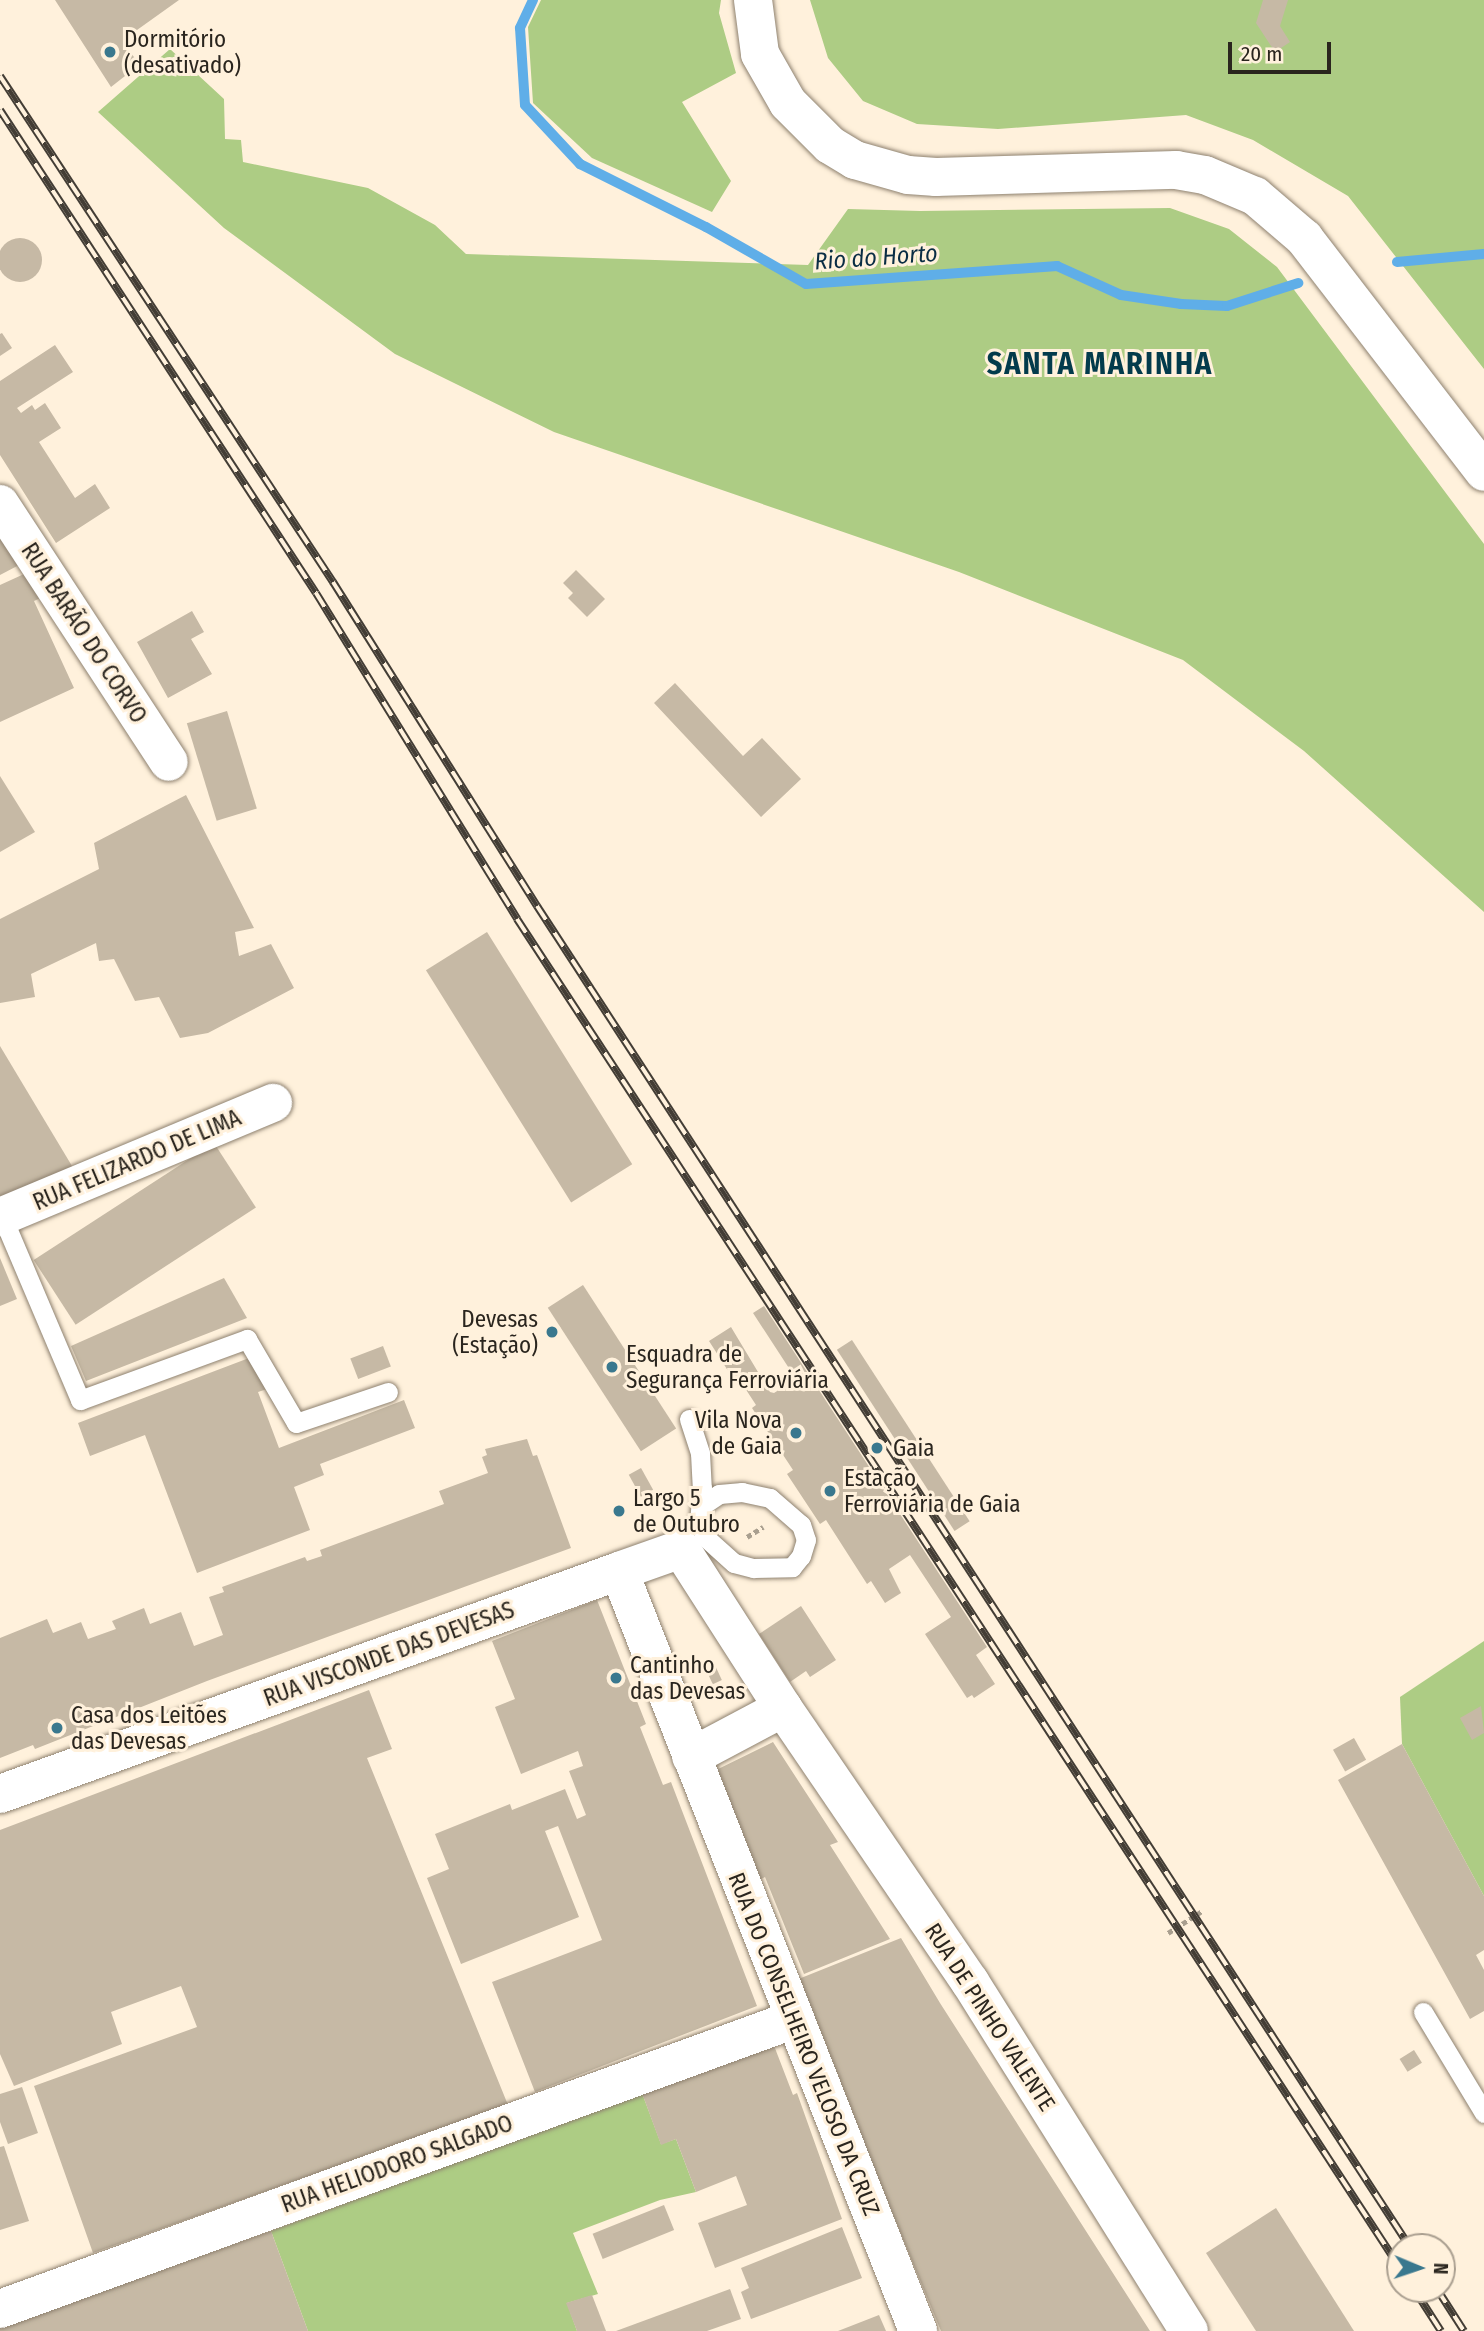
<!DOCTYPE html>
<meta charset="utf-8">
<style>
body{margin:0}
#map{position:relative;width:1484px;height:2331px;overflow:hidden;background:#fff1dc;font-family:"Fira Sans Condensed",sans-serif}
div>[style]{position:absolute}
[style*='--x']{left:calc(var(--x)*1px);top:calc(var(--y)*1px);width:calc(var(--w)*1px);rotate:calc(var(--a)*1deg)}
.green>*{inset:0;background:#adcc84}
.stream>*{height:10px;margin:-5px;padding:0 5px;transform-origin:5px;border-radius:5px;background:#5faee8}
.building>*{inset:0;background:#c6b9a5;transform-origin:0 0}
.round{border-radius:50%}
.path>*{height:4.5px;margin-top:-2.25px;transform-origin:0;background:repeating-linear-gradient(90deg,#a99f8f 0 5px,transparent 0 8.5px)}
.roads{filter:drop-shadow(0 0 2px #8e816f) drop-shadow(0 0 2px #8e816f)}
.lane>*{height:19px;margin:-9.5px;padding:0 9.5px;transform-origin:9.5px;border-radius:9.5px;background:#fff}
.street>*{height:38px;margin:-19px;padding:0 19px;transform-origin:19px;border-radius:19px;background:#fff}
.secondary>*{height:38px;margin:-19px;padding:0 19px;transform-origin:19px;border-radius:19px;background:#fff}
.rail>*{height:8px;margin-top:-4px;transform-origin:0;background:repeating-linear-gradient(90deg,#fff1dc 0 16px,#433d35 0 32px);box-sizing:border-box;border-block:2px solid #433d35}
.dots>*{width:19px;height:19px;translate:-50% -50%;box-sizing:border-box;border:4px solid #fff1dc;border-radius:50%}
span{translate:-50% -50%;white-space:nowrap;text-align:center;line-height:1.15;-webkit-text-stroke:6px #fff1dc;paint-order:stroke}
.poi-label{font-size:23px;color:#2a251e}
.left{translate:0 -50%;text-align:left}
.right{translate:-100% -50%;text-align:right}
.street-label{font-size:23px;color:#2a251e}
.water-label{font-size:24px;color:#0a2d44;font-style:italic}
.district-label{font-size:30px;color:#033b4c;font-weight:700;letter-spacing:2px}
.north{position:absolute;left:1386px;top:2233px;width:70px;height:70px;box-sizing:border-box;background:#fff1dc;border:2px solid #aa9f90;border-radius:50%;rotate:92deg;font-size:19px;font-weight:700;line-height:28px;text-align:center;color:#2a251e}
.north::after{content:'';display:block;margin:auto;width:24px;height:32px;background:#3a788e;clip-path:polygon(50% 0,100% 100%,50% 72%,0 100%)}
.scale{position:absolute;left:1228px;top:42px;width:103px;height:32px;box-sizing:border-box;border:4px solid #2a251e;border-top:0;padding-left:9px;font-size:21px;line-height:24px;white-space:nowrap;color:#2a251e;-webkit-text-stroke:5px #fff1dc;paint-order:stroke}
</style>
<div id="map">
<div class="green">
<i style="clip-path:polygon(541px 0,721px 0,719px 13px,736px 73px,682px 102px,731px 181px,712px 212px,592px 158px,533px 103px,528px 27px)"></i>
<i style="clip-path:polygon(810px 0,1484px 0,1484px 369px,1348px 196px,1253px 140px,1186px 115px,998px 129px,917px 124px,863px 101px,828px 58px)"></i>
<i style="clip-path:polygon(170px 49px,224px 99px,225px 139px,241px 140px,243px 162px,368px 188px,435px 225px,466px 254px,808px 265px,848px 209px,920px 211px,1170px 208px,1229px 229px,1277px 267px,1484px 544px,1484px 912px,1304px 751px,1183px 660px,959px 572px,554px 432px,395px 354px,224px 228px,98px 112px)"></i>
<i style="clip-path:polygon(1484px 1641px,1484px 1896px,1402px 1744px,1400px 1697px)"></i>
<i style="clip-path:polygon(642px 2093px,661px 2144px,676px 2139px,696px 2192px,660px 2200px,573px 2233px,598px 2294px,567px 2303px,577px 2331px,308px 2331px,271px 2231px)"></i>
</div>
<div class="stream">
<i style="--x:533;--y:0;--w:31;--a:115"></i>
<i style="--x:520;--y:28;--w:77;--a:86.3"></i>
<i style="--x:525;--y:105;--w:81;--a:47"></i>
<i style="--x:580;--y:164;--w:141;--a:26.6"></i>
<i style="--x:706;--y:227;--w:115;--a:29.7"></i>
<i style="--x:806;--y:284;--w:252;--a:-4.1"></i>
<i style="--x:1057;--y:266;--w:70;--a:24.4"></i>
<i style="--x:1121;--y:295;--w:61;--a:8.5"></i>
<i style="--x:1181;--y:304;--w:46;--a:2.5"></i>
<i style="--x:1227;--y:306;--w:75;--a:-17.9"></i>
<i style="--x:1397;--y:262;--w:87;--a:-5.3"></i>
</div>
<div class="building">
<i style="clip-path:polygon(55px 0,179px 0,123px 40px,139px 65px,111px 87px)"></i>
<i style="clip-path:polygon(1263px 0,1288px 0,1280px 26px,1290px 42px,1275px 52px,1256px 23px)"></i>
<i class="round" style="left:-2px;top:238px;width:44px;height:44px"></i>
<i style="clip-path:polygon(2px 333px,12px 348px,0 356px,0 334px)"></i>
<i style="clip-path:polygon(55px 345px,73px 372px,17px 408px,21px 413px,32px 405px,35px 410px,45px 403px,61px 428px,39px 442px,75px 498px,95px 484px,110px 508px,56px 543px,0 455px,0 381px)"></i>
<i style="clip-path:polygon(0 524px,21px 564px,0 575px)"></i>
<i style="clip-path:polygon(35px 569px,47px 595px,34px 601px,74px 688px,0 722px,0 585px)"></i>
<i style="clip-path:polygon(576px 570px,605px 599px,587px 617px,568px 598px,573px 593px,563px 583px)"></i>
<i style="clip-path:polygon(192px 611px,204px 632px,191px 639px,212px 674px,168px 698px,137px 642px)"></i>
<i style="clip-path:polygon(675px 683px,743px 756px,762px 738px,801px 779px,761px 817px,654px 703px)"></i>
<i style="left:227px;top:711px;width:102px;height:42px;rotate:73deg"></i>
<i style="clip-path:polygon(0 776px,35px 832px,0 852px)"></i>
<i style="clip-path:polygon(186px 795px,254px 928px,235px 932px,239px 956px,271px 944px,294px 988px,208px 1033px,180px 1038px,159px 997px,135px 1001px,114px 959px,99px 961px,96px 943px,31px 974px,35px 997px,0 1003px,0 919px,99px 869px,94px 843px)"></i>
<i style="left:487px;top:932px;width:274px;height:72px;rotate:58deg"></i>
<i style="clip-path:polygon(0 1046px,75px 1171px,0 1199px)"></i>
<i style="left:214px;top:1143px;width:77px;height:215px;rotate:57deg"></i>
<i style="clip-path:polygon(0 1258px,17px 1299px,0 1306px)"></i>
<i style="clip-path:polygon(224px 1278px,247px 1318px,86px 1381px,71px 1346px)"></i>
<i style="left:583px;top:1285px;width:171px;height:42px;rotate:57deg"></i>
<i style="clip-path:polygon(764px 1306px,987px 1647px,976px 1655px,995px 1684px,974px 1698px,972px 1695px,967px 1698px,925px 1634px,951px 1617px,910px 1555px,889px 1569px,901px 1593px,885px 1603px,871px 1581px,867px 1584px,826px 1520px,820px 1524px,787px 1474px,793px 1470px,752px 1408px,756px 1405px,743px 1385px,739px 1388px,709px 1341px,731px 1327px,770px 1392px,774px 1393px,796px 1379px,753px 1313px)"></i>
<i style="left:852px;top:1340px;width:216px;height:18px;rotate:57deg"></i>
<i style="left:383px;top:1346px;width:22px;height:35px;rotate:69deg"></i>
<i style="clip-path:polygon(249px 1358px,267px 1389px,258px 1392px,279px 1448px,404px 1400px,415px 1428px,320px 1464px,324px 1475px,294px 1487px,310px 1530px,197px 1573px,145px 1435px,90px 1456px,78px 1423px)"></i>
<i style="clip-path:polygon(527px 1439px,533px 1456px,537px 1455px,571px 1548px,207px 1681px,35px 1749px,33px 1745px,0 1758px,0 1638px,47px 1619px,53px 1633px,81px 1622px,88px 1639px,116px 1629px,112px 1621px,144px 1608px,150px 1624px,181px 1612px,194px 1646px,223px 1635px,209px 1597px,224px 1592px,222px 1587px,305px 1557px,307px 1561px,322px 1556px,320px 1550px,444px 1504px,439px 1491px,488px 1473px,482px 1457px,487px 1455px,485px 1449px)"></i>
<i style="left:641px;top:1468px;width:25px;height:14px;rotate:61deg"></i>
<i style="clip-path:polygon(597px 1600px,646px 1724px,640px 1727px,663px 1785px,671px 1782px,757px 2006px,535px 2092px,492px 1982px,602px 1940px,558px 1826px,545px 1831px,579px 1917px,461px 1964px,427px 1878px,449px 1869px,435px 1834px,510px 1804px,512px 1810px,565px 1789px,577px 1819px,586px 1815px,569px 1771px,583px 1766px,578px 1751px,521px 1774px,495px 1707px,515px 1699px,492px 1641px)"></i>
<i style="clip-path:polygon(801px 1606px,836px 1660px,810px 1677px,806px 1671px,790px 1682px,759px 1634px)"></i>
<i style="left:713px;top:1661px;width:21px;height:10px;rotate:65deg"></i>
<i style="clip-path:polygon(369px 1690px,392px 1749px,367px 1758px,508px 2105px,93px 2253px,34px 2086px,197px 2027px,181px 1986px,111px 2012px,122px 2044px,14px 2086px,0 2054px,0 1830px)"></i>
<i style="clip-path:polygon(1481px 1706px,1484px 1733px,1472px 1740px,1460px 1718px)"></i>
<i style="left:1354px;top:1738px;width:25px;height:24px;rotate:61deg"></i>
<i style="clip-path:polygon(773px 1742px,838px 1842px,830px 1845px,890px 1939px,804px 1974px,765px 1877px,759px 1880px,712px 1772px)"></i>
<i style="clip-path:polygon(1402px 1744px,1484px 1896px,1484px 1950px,1476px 1955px,1484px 1970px,1484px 2011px,1470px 2019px,1338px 1780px)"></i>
<i style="clip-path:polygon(901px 1938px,940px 2003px,1150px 2331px,941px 2331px,796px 1980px)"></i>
<i style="clip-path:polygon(773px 2043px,793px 2095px,797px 2093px,842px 2219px,715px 2268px,698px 2223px,747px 2205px,736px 2176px,696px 2192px,676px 2139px,661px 2145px,642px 2093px)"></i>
<i style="left:1414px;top:2050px;width:15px;height:17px;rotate:58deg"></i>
<i style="clip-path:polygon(22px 2087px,38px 2133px,8px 2144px,0 2122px,0 2094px)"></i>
<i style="clip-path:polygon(4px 2146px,29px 2221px,0 2230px,0 2147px)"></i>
<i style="left:664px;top:2205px;width:27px;height:77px;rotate:68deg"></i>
<i style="clip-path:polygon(1276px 2208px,1354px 2331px,1256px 2331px,1206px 2253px)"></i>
<i style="clip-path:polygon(842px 2227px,862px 2278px,751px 2319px,741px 2292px,749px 2288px,741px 2268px)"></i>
<i style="clip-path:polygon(271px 2231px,308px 2331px,0 2331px,0 2328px)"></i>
<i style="clip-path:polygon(730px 2289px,741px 2319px,707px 2331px,616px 2331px)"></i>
<i style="clip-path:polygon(592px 2295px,606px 2331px,577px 2331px,566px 2303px)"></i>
<i style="clip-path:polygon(879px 2315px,886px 2331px,838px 2331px)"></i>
</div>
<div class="path">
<i style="--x:747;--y:1537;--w:19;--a:-32"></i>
<i style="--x:1168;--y:1933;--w:40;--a:-32.9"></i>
</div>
<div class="roads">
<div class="lane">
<i style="--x:2;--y:1216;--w:200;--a:67"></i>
<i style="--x:80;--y:1400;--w:178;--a:-20.1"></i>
<i style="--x:247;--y:1339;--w:97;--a:59.7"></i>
<i style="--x:296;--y:1423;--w:97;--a:-18.6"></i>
<i style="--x:689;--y:1419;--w:36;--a:72"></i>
<i style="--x:700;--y:1453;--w:35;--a:87"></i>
<i style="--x:702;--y:1488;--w:34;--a:95"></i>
<i style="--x:699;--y:1522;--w:16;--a:68"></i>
<i style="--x:705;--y:1537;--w:39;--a:42"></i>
<i style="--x:734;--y:1563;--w:20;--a:15"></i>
<i style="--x:753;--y:1568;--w:39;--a:-1"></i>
<i style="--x:792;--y:1567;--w:14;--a:-51"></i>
<i style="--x:801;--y:1556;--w:17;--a:-73"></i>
<i style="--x:806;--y:1540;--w:16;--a:-108"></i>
<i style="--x:801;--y:1525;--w:41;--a:-138.9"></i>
<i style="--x:770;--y:1498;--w:29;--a:-168"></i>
<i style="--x:742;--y:1492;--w:23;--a:175"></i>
<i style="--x:719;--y:1494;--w:22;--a:146"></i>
<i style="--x:1423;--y:2012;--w:118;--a:58.9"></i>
</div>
<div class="street">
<i style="--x:0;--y:1217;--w:296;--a:-22.7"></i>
<i style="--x:619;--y:1571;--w:66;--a:-19.5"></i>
<i style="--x:681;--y:1549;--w:189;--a:57.3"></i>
<i style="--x:783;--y:1708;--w:104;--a:152"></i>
<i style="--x:783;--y:1708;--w:332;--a:55.7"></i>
<i style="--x:970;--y:1982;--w:412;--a:57.9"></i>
<i style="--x:0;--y:2309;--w:846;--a:-20.04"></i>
</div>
<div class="secondary">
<i style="--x:753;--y:0;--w:54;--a:82.6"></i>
<i style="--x:760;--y:54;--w:56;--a:60.3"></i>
<i style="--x:788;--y:103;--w:59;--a:45"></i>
<i style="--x:830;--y:145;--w:29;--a:31"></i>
<i style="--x:855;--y:160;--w:55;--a:15.8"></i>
<i style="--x:908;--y:175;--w:28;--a:4"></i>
<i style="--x:936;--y:177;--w:240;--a:-1.7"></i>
<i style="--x:1176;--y:170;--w:29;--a:10"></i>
<i style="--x:1205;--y:175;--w:54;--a:22.8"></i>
<i style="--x:1255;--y:196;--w:65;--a:40.6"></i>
<i style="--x:1304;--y:238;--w:295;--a:52.4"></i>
<i style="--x:0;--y:504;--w:308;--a:56.8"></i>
<i style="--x:0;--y:1794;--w:658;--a:-19.81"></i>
<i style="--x:619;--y:1571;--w:817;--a:68.52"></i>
</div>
</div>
<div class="rail">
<i style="--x:0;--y:76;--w:606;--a:56.65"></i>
<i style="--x:333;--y:582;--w:383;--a:57.8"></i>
<i style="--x:537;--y:906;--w:1600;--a:56.94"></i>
<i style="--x:0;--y:110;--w:577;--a:56.81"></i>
<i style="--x:316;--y:593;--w:383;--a:58.3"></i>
<i style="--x:517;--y:919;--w:1612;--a:56.79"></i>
<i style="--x:1414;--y:2289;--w:50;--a:57.3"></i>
<i style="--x:1437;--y:2289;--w:50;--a:57.3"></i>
</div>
<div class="dots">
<i style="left:110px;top:52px;background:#3a788e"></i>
<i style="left:552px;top:1332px;background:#3a788e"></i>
<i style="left:612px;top:1367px;background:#3a788e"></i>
<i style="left:796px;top:1433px;background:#3a788e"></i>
<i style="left:877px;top:1448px;background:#3a788e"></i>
<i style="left:830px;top:1491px;background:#3a788e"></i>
<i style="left:619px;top:1511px;background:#3a788e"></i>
<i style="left:616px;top:1678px;background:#3a788e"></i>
<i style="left:57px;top:1728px;background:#3a788e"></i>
</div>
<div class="poi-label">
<span class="left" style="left:124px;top:52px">Dormitório<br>(desativado)</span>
<span class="right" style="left:538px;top:1332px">Devesas<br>(Estação)</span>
<span class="left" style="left:626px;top:1367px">Esquadra de<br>Segurança Ferroviária</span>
<span class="right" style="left:782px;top:1433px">Vila Nova<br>de Gaia</span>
<span class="left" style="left:893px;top:1448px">Gaia</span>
<span class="left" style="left:844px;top:1491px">Estação<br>Ferroviária de Gaia</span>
<span class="left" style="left:633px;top:1511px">Largo 5<br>de Outubro</span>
<span class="left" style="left:630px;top:1678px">Cantinho<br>das Devesas</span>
<span class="left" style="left:71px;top:1728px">Casa dos Leitões<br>das Devesas</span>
</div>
<div class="street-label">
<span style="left:84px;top:633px;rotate:57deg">RUA BARÃO DO CORVO</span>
<span style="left:137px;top:1160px;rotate:-23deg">RUA FELIZARDO DE LIMA</span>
<span style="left:389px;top:1654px;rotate:-20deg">RUA VISCONDE DAS DEVESAS</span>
<span style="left:990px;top:2017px;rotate:57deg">RUA DE PINHO VALENTE</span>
<span style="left:804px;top:2044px;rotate:68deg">RUA DO CONSELHEIRO VELOSO DA CRUZ</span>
<span style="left:397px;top:2164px;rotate:-20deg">RUA HELIODORO SALGADO</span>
</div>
<div class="water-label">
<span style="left:876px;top:258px;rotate:-4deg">Rio do Horto</span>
</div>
<div class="district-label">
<span style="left:1100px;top:364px">SANTA MARINHA</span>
</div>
<div class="north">N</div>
<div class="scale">20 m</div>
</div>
